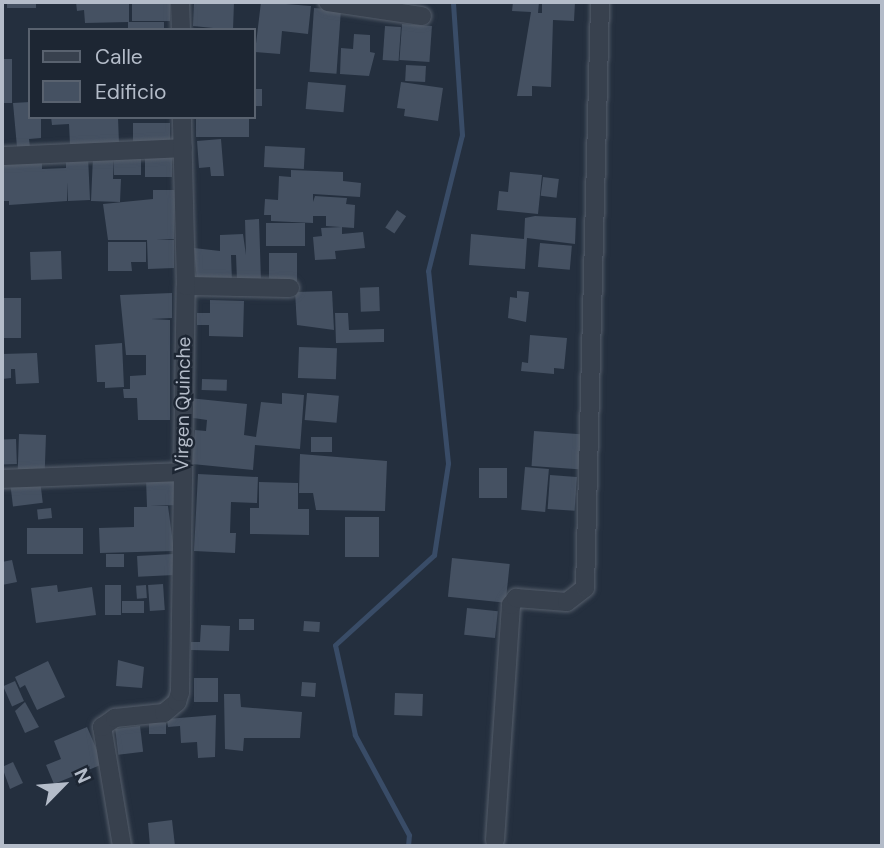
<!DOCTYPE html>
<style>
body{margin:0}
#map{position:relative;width:884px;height:848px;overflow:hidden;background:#242f3e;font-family:"DM Sans",sans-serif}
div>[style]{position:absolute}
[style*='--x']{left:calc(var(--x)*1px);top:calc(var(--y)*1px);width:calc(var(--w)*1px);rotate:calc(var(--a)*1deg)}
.stream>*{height:5px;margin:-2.5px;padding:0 2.5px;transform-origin:2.5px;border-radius:2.5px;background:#394c67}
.building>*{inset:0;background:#455162;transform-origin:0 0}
.roads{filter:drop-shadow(0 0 2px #565f6c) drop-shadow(0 0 2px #565f6c)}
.street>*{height:18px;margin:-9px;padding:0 9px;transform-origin:9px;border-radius:9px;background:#38414e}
span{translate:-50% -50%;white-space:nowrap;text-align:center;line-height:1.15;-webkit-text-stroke:5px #1d2633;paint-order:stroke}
.street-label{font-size:19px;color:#b4bcc9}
.frame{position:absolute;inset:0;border:4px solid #b4bcc9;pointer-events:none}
.legend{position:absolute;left:28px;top:28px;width:228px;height:91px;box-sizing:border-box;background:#1d2633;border:2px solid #59626f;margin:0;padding:9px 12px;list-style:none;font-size:21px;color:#b4bcc9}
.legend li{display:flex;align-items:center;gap:14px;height:35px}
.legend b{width:35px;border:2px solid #59626f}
.north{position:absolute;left:28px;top:750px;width:70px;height:70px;-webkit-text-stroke:5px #1d2633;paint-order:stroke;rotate:65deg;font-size:19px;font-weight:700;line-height:28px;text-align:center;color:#b4bcc9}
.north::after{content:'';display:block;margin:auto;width:24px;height:32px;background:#b4bcc9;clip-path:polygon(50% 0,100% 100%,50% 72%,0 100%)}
</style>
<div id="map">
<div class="stream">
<i style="--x:408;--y:846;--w:11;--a:-85"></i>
<i style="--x:409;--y:835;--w:114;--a:-118.4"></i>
<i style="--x:355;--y:735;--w:92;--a:-102.5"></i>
<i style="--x:335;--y:645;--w:134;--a:-42.3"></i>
<i style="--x:434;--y:555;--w:93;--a:-81.3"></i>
<i style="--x:448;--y:463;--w:193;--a:-95.9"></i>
<i style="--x:428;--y:271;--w:140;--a:-76"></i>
<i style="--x:462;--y:135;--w:133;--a:-93.9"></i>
</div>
<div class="building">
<i style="left:7px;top:2px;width:29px;height:6px"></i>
<i style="clip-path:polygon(76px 2px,129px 2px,129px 22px,85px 23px,84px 10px,77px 11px)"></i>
<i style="left:132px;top:2px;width:38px;height:19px"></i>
<i style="clip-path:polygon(194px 2px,234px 2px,233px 30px,193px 26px)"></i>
<i style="clip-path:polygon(261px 2px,311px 6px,308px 34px,282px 31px,280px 54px,255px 52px)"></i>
<i style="clip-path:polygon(513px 2px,539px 2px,538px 13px,542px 13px,542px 2px,575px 2px,574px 21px,553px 20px,551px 87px,532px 86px,532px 96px,517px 96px,531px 12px,512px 11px)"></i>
<i style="left:314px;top:8px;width:27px;height:64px;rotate:4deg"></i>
<i style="left:164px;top:22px;width:8px;height:36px;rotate:90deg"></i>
<i style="left:402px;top:24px;width:30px;height:36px;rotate:4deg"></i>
<i style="left:385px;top:26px;width:16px;height:34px;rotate:4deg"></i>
<i style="clip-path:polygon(354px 34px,370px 35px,370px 52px,375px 53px,369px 76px,340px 74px,341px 48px,353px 49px)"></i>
<i style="left:2px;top:59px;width:10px;height:44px"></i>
<i style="left:406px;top:65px;width:20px;height:16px;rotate:3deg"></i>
<i style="left:308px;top:82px;width:38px;height:27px;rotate:5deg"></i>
<i style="clip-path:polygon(401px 82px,443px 88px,438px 121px,404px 116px,405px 109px,397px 108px)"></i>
<i style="left:254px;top:89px;width:8px;height:17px"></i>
<i style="clip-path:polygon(30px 102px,30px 117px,41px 117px,41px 138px,29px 139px,30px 147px,17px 147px,13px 103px)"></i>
<i style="clip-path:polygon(51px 117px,118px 117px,119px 144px,70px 145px,69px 124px,52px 125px)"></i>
<i style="left:196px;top:117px;width:53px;height:20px"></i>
<i style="left:133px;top:123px;width:37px;height:21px"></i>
<i style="clip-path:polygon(221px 139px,224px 176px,211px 176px,210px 167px,199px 168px,197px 141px)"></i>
<i style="left:265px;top:146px;width:40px;height:21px;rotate:3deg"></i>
<i style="left:145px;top:155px;width:27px;height:22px"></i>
<i style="clip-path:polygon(88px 156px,90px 200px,68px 201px,67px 182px,67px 201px,9px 205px,9px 201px,2px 201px,2px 160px,42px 161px,42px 169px,66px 168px,66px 157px)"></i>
<i style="clip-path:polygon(93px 156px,114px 157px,113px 179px,121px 179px,120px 202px,91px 201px)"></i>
<i style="left:114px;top:156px;width:27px;height:19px"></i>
<i style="clip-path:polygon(291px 170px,343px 172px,343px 181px,361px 183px,360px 197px,313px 194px,313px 202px,315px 196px,347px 198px,346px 204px,355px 205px,354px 228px,326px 226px,326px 216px,313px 216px,313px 223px,271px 221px,271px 215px,264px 215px,265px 199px,278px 200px,279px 176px,291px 177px)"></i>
<i style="clip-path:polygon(510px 172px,542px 175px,538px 214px,497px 210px,499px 191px,508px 192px)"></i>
<i style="left:543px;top:177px;width:16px;height:19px;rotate:7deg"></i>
<i style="clip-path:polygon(153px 190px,175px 190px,174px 239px,156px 239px,174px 240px,174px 268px,148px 269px,147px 240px,108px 240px,103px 204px,153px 199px)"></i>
<i style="left:397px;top:210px;width:11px;height:21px;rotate:34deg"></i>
<i style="clip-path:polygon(535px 216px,576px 218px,575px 244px,527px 238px,525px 269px,469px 265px,471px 234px,524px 239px,525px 218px)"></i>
<i style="clip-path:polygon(259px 219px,261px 281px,237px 281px,236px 255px,231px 255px,232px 281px,197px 281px,194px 248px,220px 251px,220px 235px,243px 234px,246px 255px,245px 220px)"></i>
<i style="left:266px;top:223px;width:39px;height:23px"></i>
<i style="clip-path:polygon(342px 227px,342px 234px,363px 232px,365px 248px,335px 251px,336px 259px,315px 260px,313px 237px,322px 236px,321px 228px)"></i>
<i style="clip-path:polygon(108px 242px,146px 242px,146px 262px,131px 262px,132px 271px,108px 271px)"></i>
<i style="left:540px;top:243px;width:32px;height:24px;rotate:5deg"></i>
<i style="left:61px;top:251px;width:28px;height:31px;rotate:88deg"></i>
<i style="left:269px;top:253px;width:28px;height:29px"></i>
<i style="left:379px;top:287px;width:24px;height:19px;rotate:88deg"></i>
<i style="clip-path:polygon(332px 291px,334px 330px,297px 325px,295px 292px)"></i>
<i style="clip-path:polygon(517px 291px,529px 292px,526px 322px,508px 318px,510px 297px,517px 298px)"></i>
<i style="clip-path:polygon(172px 293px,172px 318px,151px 319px,170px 320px,170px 420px,138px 420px,137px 398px,124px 398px,123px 389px,130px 389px,130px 376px,146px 375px,146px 355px,126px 355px,120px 295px)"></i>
<i style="left:21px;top:298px;width:40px;height:19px;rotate:90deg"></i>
<i style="clip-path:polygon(210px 300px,244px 301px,243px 337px,209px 336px,209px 325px,197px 325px,197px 313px,210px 313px)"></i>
<i style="clip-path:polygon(335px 313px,348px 313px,349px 330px,384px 329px,384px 342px,336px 343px)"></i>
<i style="clip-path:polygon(530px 335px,567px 338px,564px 369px,554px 368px,554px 374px,521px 371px,522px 362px,528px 363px)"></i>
<i style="clip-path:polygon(122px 343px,124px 387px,105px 388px,105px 382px,97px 382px,95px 345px)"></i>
<i style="left:299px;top:347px;width:38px;height:31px;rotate:2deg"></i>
<i style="clip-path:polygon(37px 353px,39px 383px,16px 384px,15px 369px,11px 369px,11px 378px,2px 379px,2px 354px)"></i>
<i style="left:202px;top:379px;width:25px;height:11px;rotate:2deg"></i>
<i style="clip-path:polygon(282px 393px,304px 395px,300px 449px,255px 445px,253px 470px,192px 464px,195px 430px,206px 431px,207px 420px,187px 417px,189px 398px,247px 404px,244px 435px,256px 437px,261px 402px,282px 404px)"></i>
<i style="left:307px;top:393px;width:32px;height:27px;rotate:5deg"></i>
<i style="left:534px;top:431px;width:47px;height:35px;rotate:4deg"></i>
<i style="left:19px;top:434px;width:27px;height:35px;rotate:2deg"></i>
<i style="left:311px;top:437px;width:21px;height:15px"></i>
<i style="left:16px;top:439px;width:25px;height:14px;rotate:88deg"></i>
<i style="clip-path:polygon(300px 454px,387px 461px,385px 511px,316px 510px,313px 493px,299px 493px)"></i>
<i style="left:525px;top:467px;width:24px;height:43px;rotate:5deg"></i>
<i style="left:479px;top:468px;width:28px;height:30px"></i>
<i style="clip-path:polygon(198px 474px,258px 477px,257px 503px,231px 502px,230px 533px,236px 533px,235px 553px,194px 551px)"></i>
<i style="left:550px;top:475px;width:27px;height:34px;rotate:4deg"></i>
<i style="clip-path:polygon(174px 478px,176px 505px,150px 506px,168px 506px,174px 551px,100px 553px,99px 528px,134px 527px,134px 507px,147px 507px,146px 479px)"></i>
<i style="left:40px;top:480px;width:23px;height:30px;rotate:83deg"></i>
<i style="clip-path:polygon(259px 482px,298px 483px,298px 509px,309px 509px,309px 535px,250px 534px,250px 508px,259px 508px)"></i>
<i style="left:51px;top:508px;width:10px;height:14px;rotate:84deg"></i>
<i style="left:345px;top:517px;width:34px;height:40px"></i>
<i style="left:83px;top:528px;width:26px;height:56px;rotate:90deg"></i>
<i style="left:124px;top:554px;width:13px;height:18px;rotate:90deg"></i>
<i style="left:173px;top:554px;width:21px;height:36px;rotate:87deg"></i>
<i style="left:452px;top:558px;width:58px;height:39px;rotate:6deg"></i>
<i style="clip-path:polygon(12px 560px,17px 582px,2px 585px,2px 562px)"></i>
<i style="left:163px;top:584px;width:26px;height:15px;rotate:86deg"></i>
<i style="clip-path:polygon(57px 585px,58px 592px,92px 587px,96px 615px,36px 623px,31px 588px)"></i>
<i style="left:105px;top:585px;width:16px;height:30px"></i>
<i style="left:146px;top:585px;width:13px;height:10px;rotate:86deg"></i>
<i style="left:144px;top:601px;width:12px;height:22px;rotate:90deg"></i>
<i style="left:467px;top:608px;width:31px;height:27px;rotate:6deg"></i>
<i style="left:239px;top:619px;width:15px;height:11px"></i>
<i style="left:304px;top:621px;width:16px;height:10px;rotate:4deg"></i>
<i style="clip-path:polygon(201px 625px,230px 626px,229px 651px,191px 650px,191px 642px,200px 642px)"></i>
<i style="clip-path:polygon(118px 660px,144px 667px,142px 688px,116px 686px)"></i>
<i style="clip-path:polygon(48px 661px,65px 697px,37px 710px,25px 685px,20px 688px,15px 677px)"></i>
<i style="left:194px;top:678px;width:24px;height:24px"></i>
<i style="left:15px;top:681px;width:22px;height:13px;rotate:66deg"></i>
<i style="left:302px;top:682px;width:14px;height:14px;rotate:4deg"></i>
<i style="left:395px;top:693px;width:28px;height:22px;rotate:2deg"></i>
<i style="clip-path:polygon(224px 694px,240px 694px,241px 707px,302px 712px,300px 738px,244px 738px,243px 751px,225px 749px)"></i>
<i style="clip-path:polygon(25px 702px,39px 727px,25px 733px,15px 711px)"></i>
<i style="clip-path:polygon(216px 715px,215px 757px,198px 758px,197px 742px,181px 743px,180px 726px,168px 727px,167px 719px)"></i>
<i style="left:149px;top:723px;width:17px;height:11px"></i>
<i style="left:140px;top:726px;width:26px;height:25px;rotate:83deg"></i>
<i style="clip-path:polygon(87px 727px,103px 764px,54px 784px,46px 765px,61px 759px,54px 741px)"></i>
<i style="clip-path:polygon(13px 762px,23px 783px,10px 789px,2px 767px)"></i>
<i style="clip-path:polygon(172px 820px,175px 846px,150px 846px,148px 823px)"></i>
</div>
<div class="roads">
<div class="street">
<i style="--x:180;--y:2;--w:28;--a:88"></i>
<i style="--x:328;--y:2;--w:95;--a:8.5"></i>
<i style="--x:2;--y:156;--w:181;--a:-2.5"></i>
<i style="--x:186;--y:286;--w:104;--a:1.1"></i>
<i style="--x:2;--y:479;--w:179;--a:-2.2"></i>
<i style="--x:495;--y:840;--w:236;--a:-86.1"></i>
<i style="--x:511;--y:605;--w:9;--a:-54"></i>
<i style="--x:516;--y:598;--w:51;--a:4.5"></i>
<i style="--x:567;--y:602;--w:23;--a:-38"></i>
<i style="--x:585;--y:588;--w:586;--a:-88.53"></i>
<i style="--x:122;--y:846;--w:121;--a:-99.5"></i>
<i style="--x:102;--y:727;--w:16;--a:-35"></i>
<i style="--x:115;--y:718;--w:49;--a:-5.8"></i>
<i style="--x:164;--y:713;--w:17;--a:-40"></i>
<i style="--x:177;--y:702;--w:10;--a:-73"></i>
<i style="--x:180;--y:692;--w:406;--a:-89.2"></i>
<i style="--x:186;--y:286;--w:169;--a:-91.4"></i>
</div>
</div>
<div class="street-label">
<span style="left:183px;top:404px;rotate:-89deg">Virgen Quinche</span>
</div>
<div class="frame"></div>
<ul class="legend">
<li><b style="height:9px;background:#38414e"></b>Calle</li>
<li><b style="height:19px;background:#455162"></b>Edificio</li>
</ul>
<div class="north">N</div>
</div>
